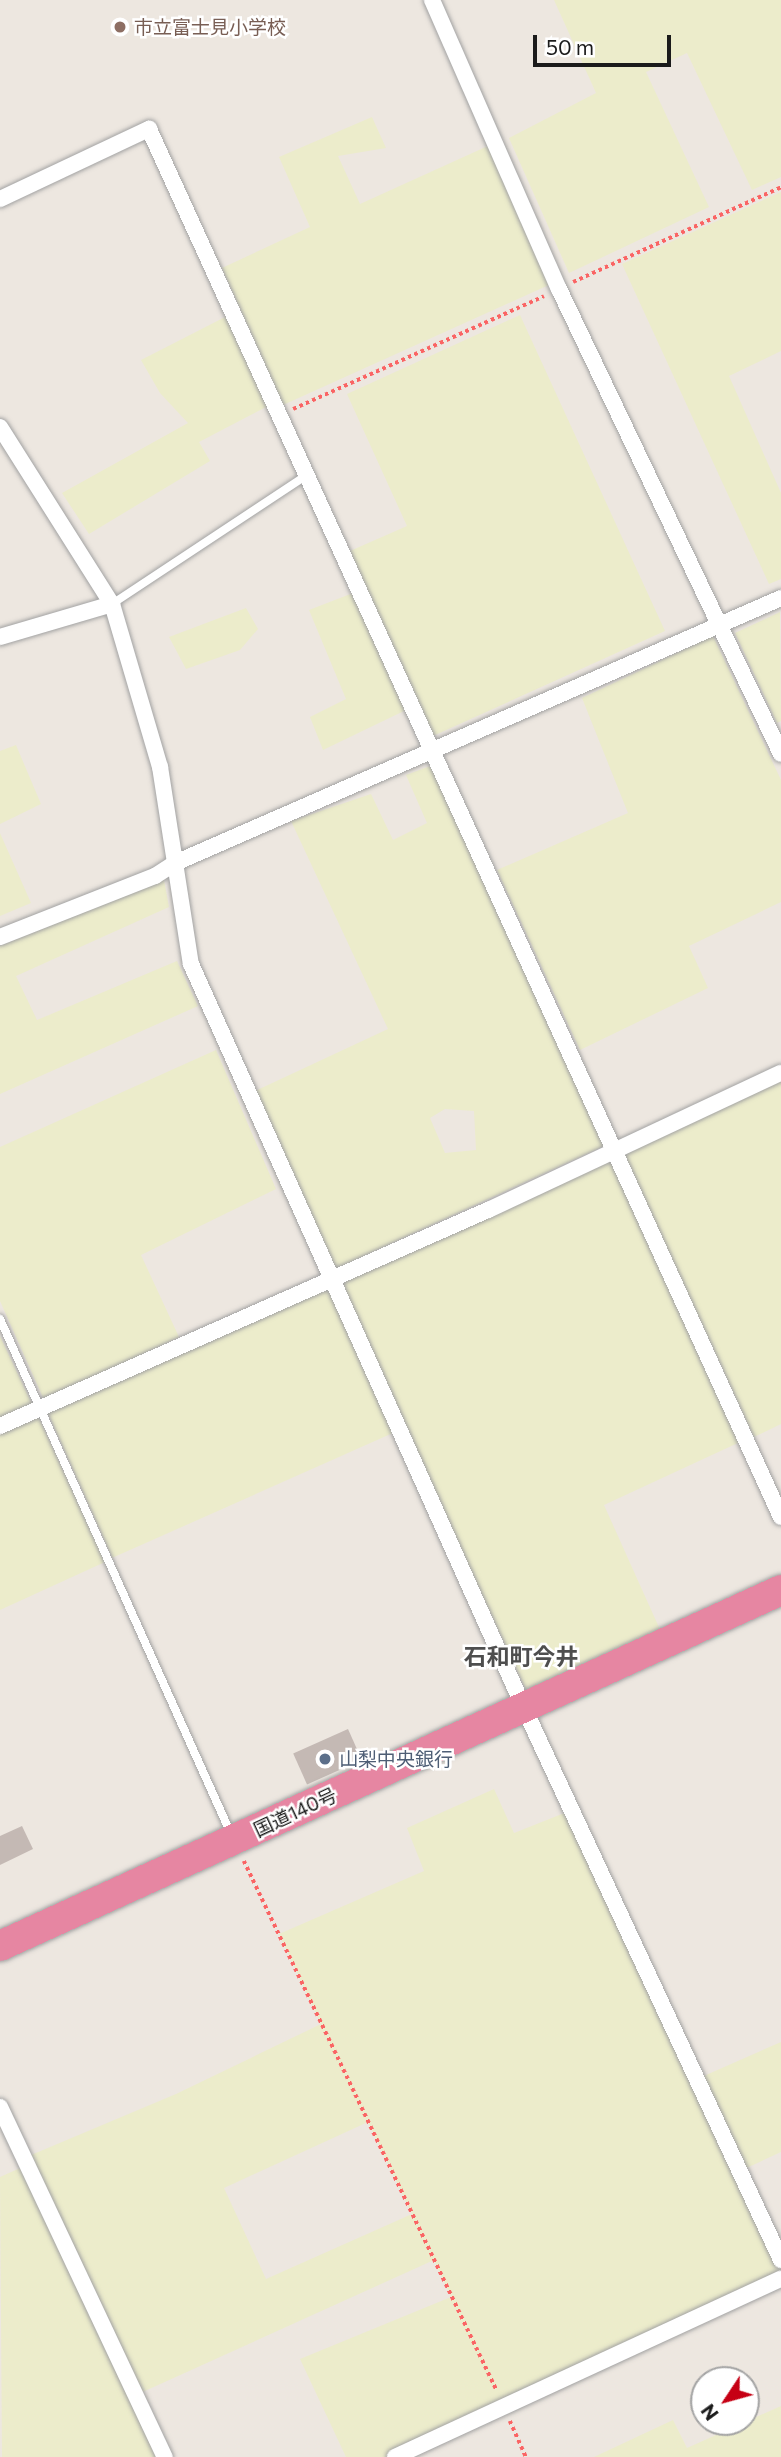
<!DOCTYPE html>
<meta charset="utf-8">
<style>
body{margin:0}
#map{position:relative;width:781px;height:2457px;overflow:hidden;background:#ede7e0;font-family:Commissioner,"Noto Sans JP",sans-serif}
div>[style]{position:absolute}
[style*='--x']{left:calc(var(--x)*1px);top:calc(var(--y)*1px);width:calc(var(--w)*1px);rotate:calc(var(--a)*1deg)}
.farmland>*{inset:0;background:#ececcb;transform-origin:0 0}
.building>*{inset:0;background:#c4b9b4;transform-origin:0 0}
.path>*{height:3.5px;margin-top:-1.75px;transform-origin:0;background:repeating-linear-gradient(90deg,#fa6464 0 3.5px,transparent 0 7px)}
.roads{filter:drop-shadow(0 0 2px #a2a2a2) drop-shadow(0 0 2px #a2a2a2)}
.lane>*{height:8px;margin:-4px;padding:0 4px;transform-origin:4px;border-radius:4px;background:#fff}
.street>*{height:16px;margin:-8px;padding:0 8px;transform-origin:8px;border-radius:8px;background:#fff}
.highway>*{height:30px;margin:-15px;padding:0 15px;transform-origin:15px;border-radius:15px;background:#e686a2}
.dots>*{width:19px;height:19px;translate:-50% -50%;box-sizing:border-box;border:4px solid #fff;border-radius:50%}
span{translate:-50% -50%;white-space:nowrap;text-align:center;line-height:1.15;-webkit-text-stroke:5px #fff;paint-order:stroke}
.education-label{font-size:19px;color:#785e54}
.left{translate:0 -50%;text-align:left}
.service-label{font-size:19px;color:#4e5e75}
.street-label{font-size:19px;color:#1b1b1b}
.quarter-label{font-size:23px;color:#4e4e4e;font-weight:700}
.north{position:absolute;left:690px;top:2366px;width:70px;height:70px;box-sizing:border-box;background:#fff;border:2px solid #a4a4a4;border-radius:50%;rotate:234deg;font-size:19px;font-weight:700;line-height:28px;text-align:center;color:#1b1b1b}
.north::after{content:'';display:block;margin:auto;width:24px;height:32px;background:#c60014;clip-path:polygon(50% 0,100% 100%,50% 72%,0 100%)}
.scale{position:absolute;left:533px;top:35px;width:138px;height:32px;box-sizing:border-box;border:4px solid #1b1b1b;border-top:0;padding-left:9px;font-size:21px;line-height:24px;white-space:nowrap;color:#1b1b1b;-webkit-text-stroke:5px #fff;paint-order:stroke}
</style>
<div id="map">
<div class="farmland">
<i style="clip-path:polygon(554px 0,781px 0,781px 177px,752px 190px,687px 53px,646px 72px,709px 207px,569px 273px,509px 138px,596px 93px)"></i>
<i style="clip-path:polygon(372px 117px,386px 148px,338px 156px,360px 204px,490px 145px,551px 284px,283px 405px,222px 268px,310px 227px,279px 157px)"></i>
<i style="clip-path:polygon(781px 192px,781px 351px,729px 376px,781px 493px,781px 579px,769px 584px,622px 264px)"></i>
<i style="clip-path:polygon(520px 315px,665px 631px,433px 736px,350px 551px,407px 526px,347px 394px)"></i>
<i style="clip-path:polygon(227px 316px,270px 405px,199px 442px,210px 461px,89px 534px,62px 493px,188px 423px,160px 393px,141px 360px)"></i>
<i style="clip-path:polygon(353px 593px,406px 710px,323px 750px,310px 717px,346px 699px,309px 610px)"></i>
<i style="clip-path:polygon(246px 608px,258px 629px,240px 650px,186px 669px,169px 637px)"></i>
<i style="clip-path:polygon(780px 612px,781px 721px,777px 723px,735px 633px)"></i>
<i style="clip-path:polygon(713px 636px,781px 780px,781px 902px,689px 946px,708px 988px,580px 1050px,497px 870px,628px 813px,582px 698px)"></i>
<i style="clip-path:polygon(16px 745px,41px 804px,0 824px,0 751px)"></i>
<i style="clip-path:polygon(evenodd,433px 765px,606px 1145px,335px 1269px,251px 1093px,388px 1029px,291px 821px,371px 794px,393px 840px,427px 823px,406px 775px,433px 765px,445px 1109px,474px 1111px,476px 1150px,445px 1153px,430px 1118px,445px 1109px)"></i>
<i style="clip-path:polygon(0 833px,31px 903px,0 916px)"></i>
<i style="clip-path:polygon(164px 880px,169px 907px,16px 976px,37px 1020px,177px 961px,198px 1006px,0 1094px,0 946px)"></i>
<i style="clip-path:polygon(216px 1050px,276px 1189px,141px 1255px,179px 1337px,44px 1400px,0 1301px,0 1147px)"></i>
<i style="clip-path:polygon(781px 1079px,781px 1424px,754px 1437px,622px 1151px)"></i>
<i style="clip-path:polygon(612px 1157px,740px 1442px,604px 1505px,662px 1634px,529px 1696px,337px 1281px)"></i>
<i style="left:327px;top:1285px;width:162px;height:307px;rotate:66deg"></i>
<i style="clip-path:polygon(0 1336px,32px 1404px,0 1418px)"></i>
<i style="clip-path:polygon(38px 1416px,105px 1562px,0 1610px,0 1434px)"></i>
<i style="clip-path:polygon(evenodd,494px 1789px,514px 1833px,572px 1810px,697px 2079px,781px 2042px,781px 2152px,740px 2171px,781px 2260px,781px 2279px,395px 2457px,346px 2457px,300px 2359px,451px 2297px,434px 2260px,136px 2395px,165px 2457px,2px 2457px,0 2177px,27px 2165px,24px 2158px,176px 2094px,321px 2024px,279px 1934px,424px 1871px,407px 1828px,494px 1789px,368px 2122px,412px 2214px,266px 2279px,224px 2188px,368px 2122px)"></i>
<i style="clip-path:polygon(781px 2406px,781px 2457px,594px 2457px,673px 2420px,687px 2448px)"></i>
</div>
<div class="building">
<i style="left:348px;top:1729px;width:34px;height:60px;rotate:66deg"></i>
<i style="clip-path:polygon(22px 1826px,33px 1849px,0 1865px,0 1836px)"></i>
</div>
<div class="path">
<i style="--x:573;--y:282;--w:229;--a:-24.5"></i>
<i style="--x:293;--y:409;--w:275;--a:-24.2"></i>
<i style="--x:244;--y:1861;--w:587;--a:64.48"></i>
<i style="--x:510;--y:2421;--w:39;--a:66"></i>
</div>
<div class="roads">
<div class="lane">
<i style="--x:112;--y:604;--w:234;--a:-33.5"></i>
<i style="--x:0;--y:1319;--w:564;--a:65.84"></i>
</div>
<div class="street">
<i style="--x:432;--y:0;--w:316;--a:66.3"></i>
<i style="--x:559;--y:289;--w:515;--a:64.48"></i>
<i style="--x:0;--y:199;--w:165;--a:-25.2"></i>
<i style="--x:149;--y:129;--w:1525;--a:65.52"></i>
<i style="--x:0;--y:427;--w:209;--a:57.7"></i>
<i style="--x:112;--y:604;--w:170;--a:73.6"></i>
<i style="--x:160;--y:767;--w:199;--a:81.1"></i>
<i style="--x:191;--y:964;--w:815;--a:65.89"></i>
<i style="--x:524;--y:1708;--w:609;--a:65.03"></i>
<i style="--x:0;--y:637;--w:117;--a:-16.4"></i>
<i style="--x:0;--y:937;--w:167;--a:-21.5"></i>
<i style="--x:155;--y:876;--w:24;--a:-33"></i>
<i style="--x:175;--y:863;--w:661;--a:-23.62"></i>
<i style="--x:0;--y:1426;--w:534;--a:-23.88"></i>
<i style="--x:488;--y:1210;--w:323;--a:-25.1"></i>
<i style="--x:0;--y:2107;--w:387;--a:64.8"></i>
<i style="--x:395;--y:2457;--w:425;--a:-24.8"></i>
</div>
<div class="highway">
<i style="--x:0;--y:1946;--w:858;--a:-24.5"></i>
</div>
</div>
<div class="dots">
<i style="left:120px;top:27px;background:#8d6e63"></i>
<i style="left:325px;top:1759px;background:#5c6f8a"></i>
</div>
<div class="education-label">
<span class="left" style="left:134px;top:27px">市立富士見小学校</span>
</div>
<div class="service-label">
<span class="left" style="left:339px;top:1759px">山梨中央銀行</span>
</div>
<div class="street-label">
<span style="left:295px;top:1812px;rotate:-25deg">国道140号</span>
</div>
<div class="quarter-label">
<span style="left:521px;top:1656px">石和町今井</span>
</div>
<div class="north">N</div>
<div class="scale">50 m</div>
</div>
